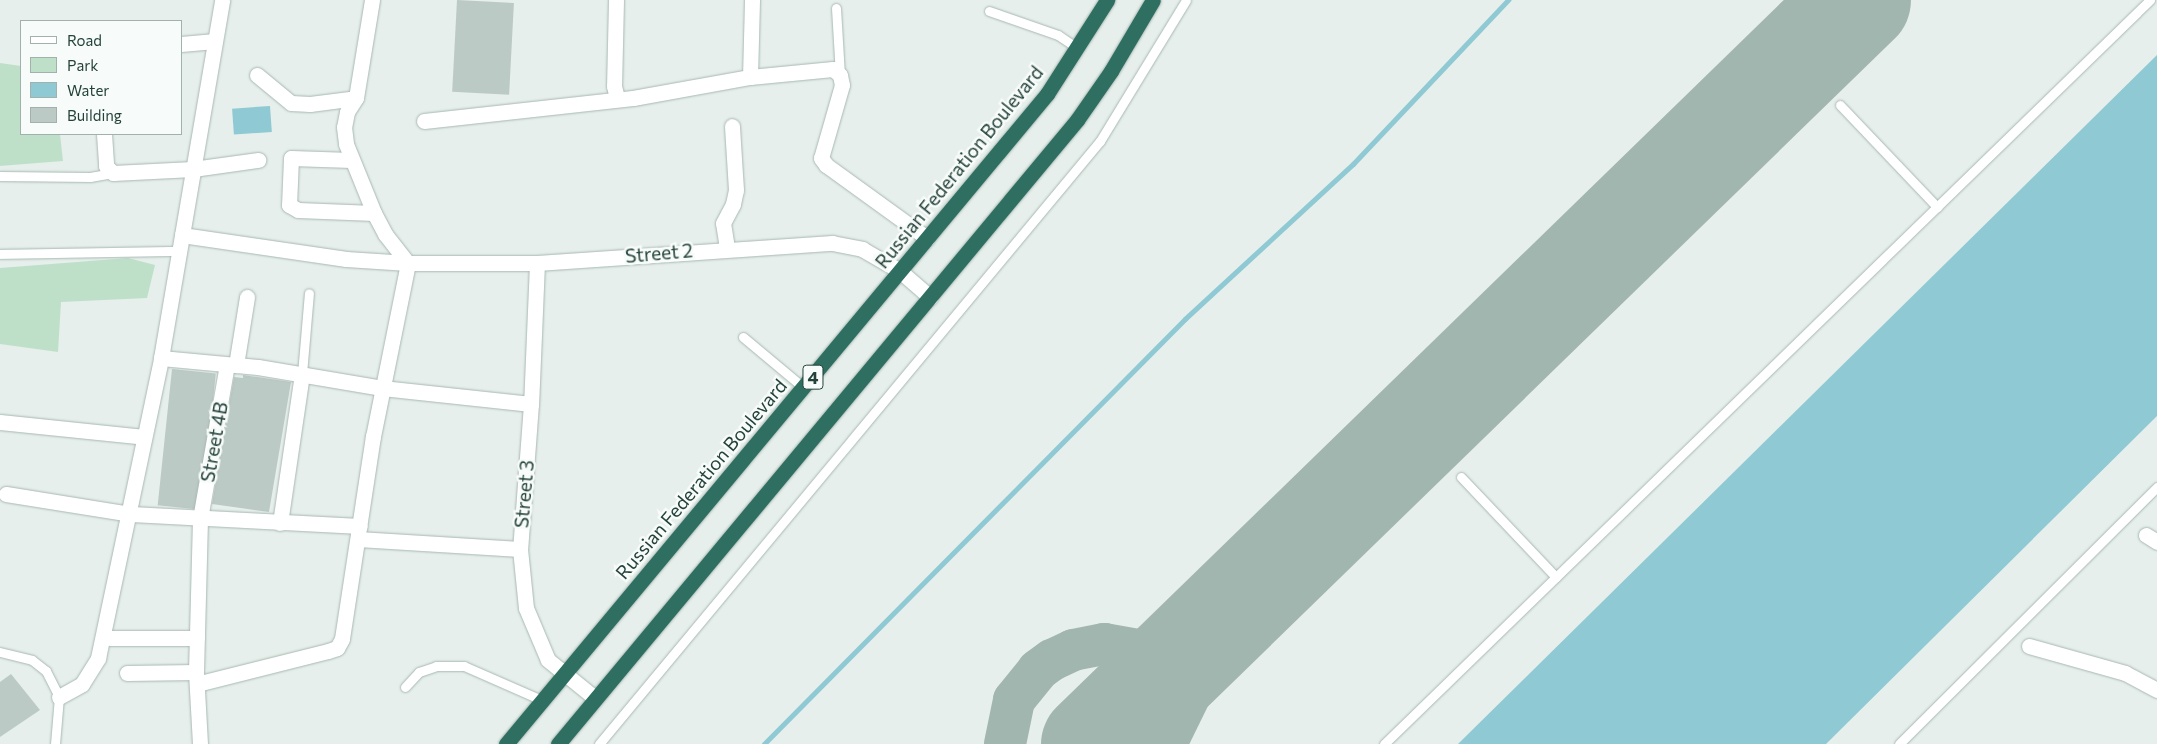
<!DOCTYPE html>
<style>
body{margin:0}
#map{position:relative;width:2157px;height:744px;overflow:hidden;background:#e6efeb;font-family:Commissioner,sans-serif}
div>[style]{position:absolute}
[style*='--x']{left:calc(var(--x)*1px);top:calc(var(--y)*1px);width:calc(var(--w)*1px);rotate:calc(var(--a)*1deg)}
.green>*{inset:0;background:#bfe0c8}
.water>*{inset:0;background:#8ec9d4;transform-origin:0 0}
.stream>*{height:4.5px;margin:-2.25px;padding:0 2.25px;transform-origin:2.25px;border-radius:2.25px;background:#8ec9d4}
.taxiway>*{height:42px;margin:-21px;padding:0 21px;transform-origin:21px;border-radius:21px;background:#a2b6b0}
.runway>*{height:105px;margin:-52.5px;padding:0 52.5px;transform-origin:52.5px;border-radius:52.5px;background:#a2b6b0}
.building>*{inset:0;background:#bbcac4;transform-origin:0 0}
.roads{filter:drop-shadow(0 0 1px #a8b8b2) drop-shadow(0 0 1px #a8b8b2)}
.lane>*{height:9px;margin:-4.5px;padding:0 4.5px;transform-origin:4.5px;border-radius:4.5px;background:#fff}
.street>*{height:15px;margin:-7.5px;padding:0 7.5px;transform-origin:7.5px;border-radius:7.5px;background:#fff}
.highway>*{height:15px;margin:-7.5px;padding:0 7.5px;transform-origin:7.5px;border-radius:7.5px;background:#2f6f62}
span{translate:-50% -50%;white-space:nowrap;text-align:center;line-height:1.15;-webkit-text-stroke:5px #f7fbf9;paint-order:stroke}
.shield-label span{padding:1px 4px;background:#f7fbf9;border:1px solid;border-radius:4px;-webkit-text-stroke-width:0}
.shield-label{font-size:18px;color:#24423a;font-weight:700}
.street-label{font-size:19px;color:#24423a}
.legend{position:absolute;left:20px;top:20px;width:162px;height:115px;box-sizing:border-box;background:#f7fbf9;border:1px solid #a3b1ad;margin:0;padding:6px 9px;list-style:none;font-size:15px;color:#24423a}
.legend li{display:flex;align-items:center;gap:10px;height:25px}
.legend b{width:25px;border:1px solid #a3b1ad}
</style>
<div id="map">
<div class="green">
<i style="clip-path:polygon(0 63px,21px 66px,21px 134px,60px 134px,63px 161px,0 166px)"></i>
<i style="clip-path:polygon(128px 258px,155px 265px,147px 298px,61px 302px,58px 352px,0 344px,0 268px)"></i>
</div>
<div class="water">
<i style="clip-path:polygon(2157px 55px,2157px 416px,1826px 744px,1458px 744px)"></i>
<i style="left:270px;top:106px;width:26px;height:38px;rotate:86deg"></i>
</div>
<div class="stream">
<i style="--x:764;--y:744;--w:598;--a:-45.27"></i>
<i style="--x:1185;--y:319;--w:229;--a:-42.7"></i>
<i style="--x:1353;--y:164;--w:226;--a:-46.6"></i>
</div>
<div class="taxiway">
<i style="--x:1005;--y:744;--w:45;--a:-78.4"></i>
<i style="--x:1014;--y:700;--w:38;--a:-51"></i>
<i style="--x:1038;--y:670;--w:17;--a:-36"></i>
<i style="--x:1052;--y:660;--w:23;--a:-25"></i>
<i style="--x:1073;--y:650;--w:32;--a:-11"></i>
<i style="--x:1104;--y:644;--w:40;--a:10"></i>
<i style="--x:1143;--y:651;--w:16;--a:-4"></i>
<i style="--x:1159;--y:650;--w:67;--a:-25.8"></i>
<i style="--x:1166;--y:744;--w:150;--a:-63.9"></i>
</div>
<div class="runway">
<i style="--x:1093;--y:744;--w:1067;--a:-44.2"></i>
</div>
<div class="building">
<i style="left:457px;top:0;width:57px;height:92px;rotate:3deg"></i>
<i style="left:172px;top:369px;width:44px;height:137px;rotate:6deg"></i>
<i style="clip-path:polygon(243px 375px,291px 382px,269px 512px,212px 504px,234px 377px,243px 378px)"></i>
<i style="clip-path:polygon(11px 674px,40px 710px,0 737px,0 682px)"></i>
</div>
<div class="roads">
<div class="lane">
<i style="--x:836;--y:8;--w:67;--a:86.6"></i>
<i style="--x:989;--y:11;--w:73;--a:19.2"></i>
<i style="--x:1058;--y:35;--w:23;--a:34"></i>
<i style="--x:1840;--y:105;--w:141;--a:46.4"></i>
<i style="--x:0;--y:176;--w:90;--a:0.6"></i>
<i style="--x:90;--y:177;--w:23;--a:-10"></i>
<i style="--x:0;--y:254;--w:180;--a:-1"></i>
<i style="--x:743;--y:337;--w:80;--a:39.9"></i>
<i style="--x:302;--y:374;--w:81;--a:-85.1"></i>
<i style="--x:1461;--y:477;--w:138;--a:46.5"></i>
<i style="--x:0;--y:652;--w:33;--a:14"></i>
<i style="--x:32;--y:660;--w:18;--a:38"></i>
<i style="--x:46;--y:671;--w:29;--a:63"></i>
<i style="--x:59;--y:697;--w:47;--a:94.9"></i>
<i style="--x:405;--y:687;--w:21;--a:-47"></i>
<i style="--x:419;--y:672;--w:18;--a:-19"></i>
<i style="--x:436;--y:666;--w:28;--a:0"></i>
<i style="--x:464;--y:666;--w:85;--a:23.6"></i>
<i style="--x:599;--y:744;--w:784;--a:-50.28"></i>
<i style="--x:1100;--y:141;--w:165;--a:-58.6"></i>
<i style="--x:1384;--y:744;--w:1068;--a:-44.17"></i>
<i style="--x:1899;--y:744;--w:364;--a:-44.9"></i>
</div>
<div class="street">
<i style="--x:372;--y:0;--w:99;--a:99.3"></i>
<i style="--x:356;--y:98;--w:17;--a:123"></i>
<i style="--x:347;--y:112;--w:15;--a:101"></i>
<i style="--x:344;--y:127;--w:17;--a:83"></i>
<i style="--x:346;--y:144;--w:74;--a:67.9"></i>
<i style="--x:374;--y:213;--w:24;--a:62"></i>
<i style="--x:385;--y:234;--w:37;--a:52"></i>
<i style="--x:408;--y:263;--w:129;--a:0"></i>
<i style="--x:537;--y:263;--w:296;--a:-3.9"></i>
<i style="--x:832;--y:243;--w:31;--a:11"></i>
<i style="--x:862;--y:249;--w:44;--a:30.1"></i>
<i style="--x:900;--y:271;--w:40;--a:41"></i>
<i style="--x:616;--y:0;--w:86;--a:91.3"></i>
<i style="--x:614;--y:86;--w:12;--a:76"></i>
<i style="--x:181;--y:44;--w:34;--a:-5"></i>
<i style="--x:257;--y:75;--w:44;--a:39.5"></i>
<i style="--x:291;--y:103;--w:19;--a:3"></i>
<i style="--x:310;--y:104;--w:46;--a:-7.4"></i>
<i style="--x:750;--y:77;--w:77;--a:-88.5"></i>
<i style="--x:424;--y:121;--w:210;--a:-6.3"></i>
<i style="--x:633;--y:98;--w:119;--a:-10.2"></i>
<i style="--x:750;--y:77;--w:83;--a:-5.5"></i>
<i style="--x:833;--y:69;--w:9;--a:41"></i>
<i style="--x:840;--y:75;--w:10;--a:79"></i>
<i style="--x:842;--y:85;--w:76;--a:106"></i>
<i style="--x:821;--y:158;--w:9;--a:54"></i>
<i style="--x:826;--y:165;--w:125;--a:35.9"></i>
<i style="--x:104;--y:134;--w:32;--a:86"></i>
<i style="--x:106;--y:166;--w:10;--a:45"></i>
<i style="--x:113;--y:173;--w:80;--a:-2.9"></i>
<i style="--x:193;--y:169;--w:66;--a:-7.9"></i>
<i style="--x:351;--y:160;--w:60;--a:-178.1"></i>
<i style="--x:291;--y:158;--w:47;--a:92.4"></i>
<i style="--x:289;--y:205;--w:10;--a:29"></i>
<i style="--x:298;--y:210;--w:76;--a:2.3"></i>
<i style="--x:182;--y:235;--w:166;--a:8.3"></i>
<i style="--x:346;--y:259;--w:62;--a:3.7"></i>
<i style="--x:408;--y:263;--w:177;--a:101.4"></i>
<i style="--x:373;--y:436;--w:205;--a:98.7"></i>
<i style="--x:342;--y:639;--w:10;--a:119"></i>
<i style="--x:337;--y:648;--w:9;--a:162"></i>
<i style="--x:328;--y:651;--w:135;--a:165.9"></i>
<i style="--x:727;--y:248;--w:25;--a:-99"></i>
<i style="--x:723;--y:223;--w:21;--a:-62"></i>
<i style="--x:733;--y:204;--w:14;--a:-78"></i>
<i style="--x:736;--y:190;--w:64;--a:-93.6"></i>
<i style="--x:537;--y:263;--w:141;--a:92.4"></i>
<i style="--x:531;--y:404;--w:145;--a:94.3"></i>
<i style="--x:520;--y:549;--w:59;--a:84.2"></i>
<i style="--x:526;--y:608;--w:56;--a:67.1"></i>
<i style="--x:548;--y:660;--w:60;--a:39"></i>
<i style="--x:161;--y:358;--w:97;--a:5.3"></i>
<i style="--x:258;--y:367;--w:126;--a:9.6"></i>
<i style="--x:382;--y:388;--w:150;--a:6.1"></i>
<i style="--x:236;--y:365;--w:69;--a:-80.8"></i>
<i style="--x:0;--y:422;--w:145;--a:5.9"></i>
<i style="--x:6;--y:494;--w:127;--a:9.1"></i>
<i style="--x:131;--y:514;--w:229;--a:3"></i>
<i style="--x:280;--y:523;--w:151;--a:-81.6"></i>
<i style="--x:2146;--y:535;--w:13;--a:32"></i>
<i style="--x:358;--y:539;--w:162;--a:3.5"></i>
<i style="--x:110;--y:638;--w:87;--a:0"></i>
<i style="--x:2029;--y:646;--w:100;--a:15.7"></i>
<i style="--x:2125;--y:673;--w:36;--a:28"></i>
<i style="--x:127;--y:673;--w:69;--a:-0.8"></i>
<i style="--x:59;--y:697;--w:26;--a:-29"></i>
<i style="--x:82;--y:684;--w:31;--a:-58"></i>
<i style="--x:98;--y:658;--w:307;--a:-78.1"></i>
<i style="--x:161;--y:358;--w:363;--a:-80.3"></i>
<i style="--x:200;--y:744;--w:72;--a:-93.2"></i>
<i style="--x:196;--y:672;--w:153;--a:-88.5"></i>
<i style="--x:200;--y:519;--w:156;--a:-80.1"></i>
</div>
<div class="highway">
<i style="--x:506;--y:744;--w:846;--a:-50.23"></i>
<i style="--x:1047;--y:94;--w:112;--a:-57.4"></i>
<i style="--x:558;--y:744;--w:812;--a:-50.25"></i>
<i style="--x:1077;--y:120;--w:60;--a:-55.2"></i>
<i style="--x:1111;--y:71;--w:82;--a:-59.4"></i>
</div>
</div>
<div class="shield-label">
<span style="left:813px;top:377px">4</span>
</div>
<div class="street-label">
<span style="left:959px;top:167px;rotate:-51deg">Russian Federation Boulevard</span>
<span style="left:659px;top:253px;rotate:-5deg">Street 2</span>
<span style="left:214px;top:442px;rotate:-80deg">Street 4B</span>
<span style="left:701px;top:479px;rotate:-50deg">Russian Federation Boulevard</span>
<span style="left:524px;top:494px;rotate:-85deg">Street 3</span>
</div>
<ul class="legend">
<li><b style="height:6px;background:#fff"></b>Road</li>
<li><b style="height:14px;background:#bfe0c8"></b>Park</li>
<li><b style="height:14px;background:#8ec9d4"></b>Water</li>
<li><b style="height:14px;background:#bbcac4"></b>Building</li>
</ul>
</div>
